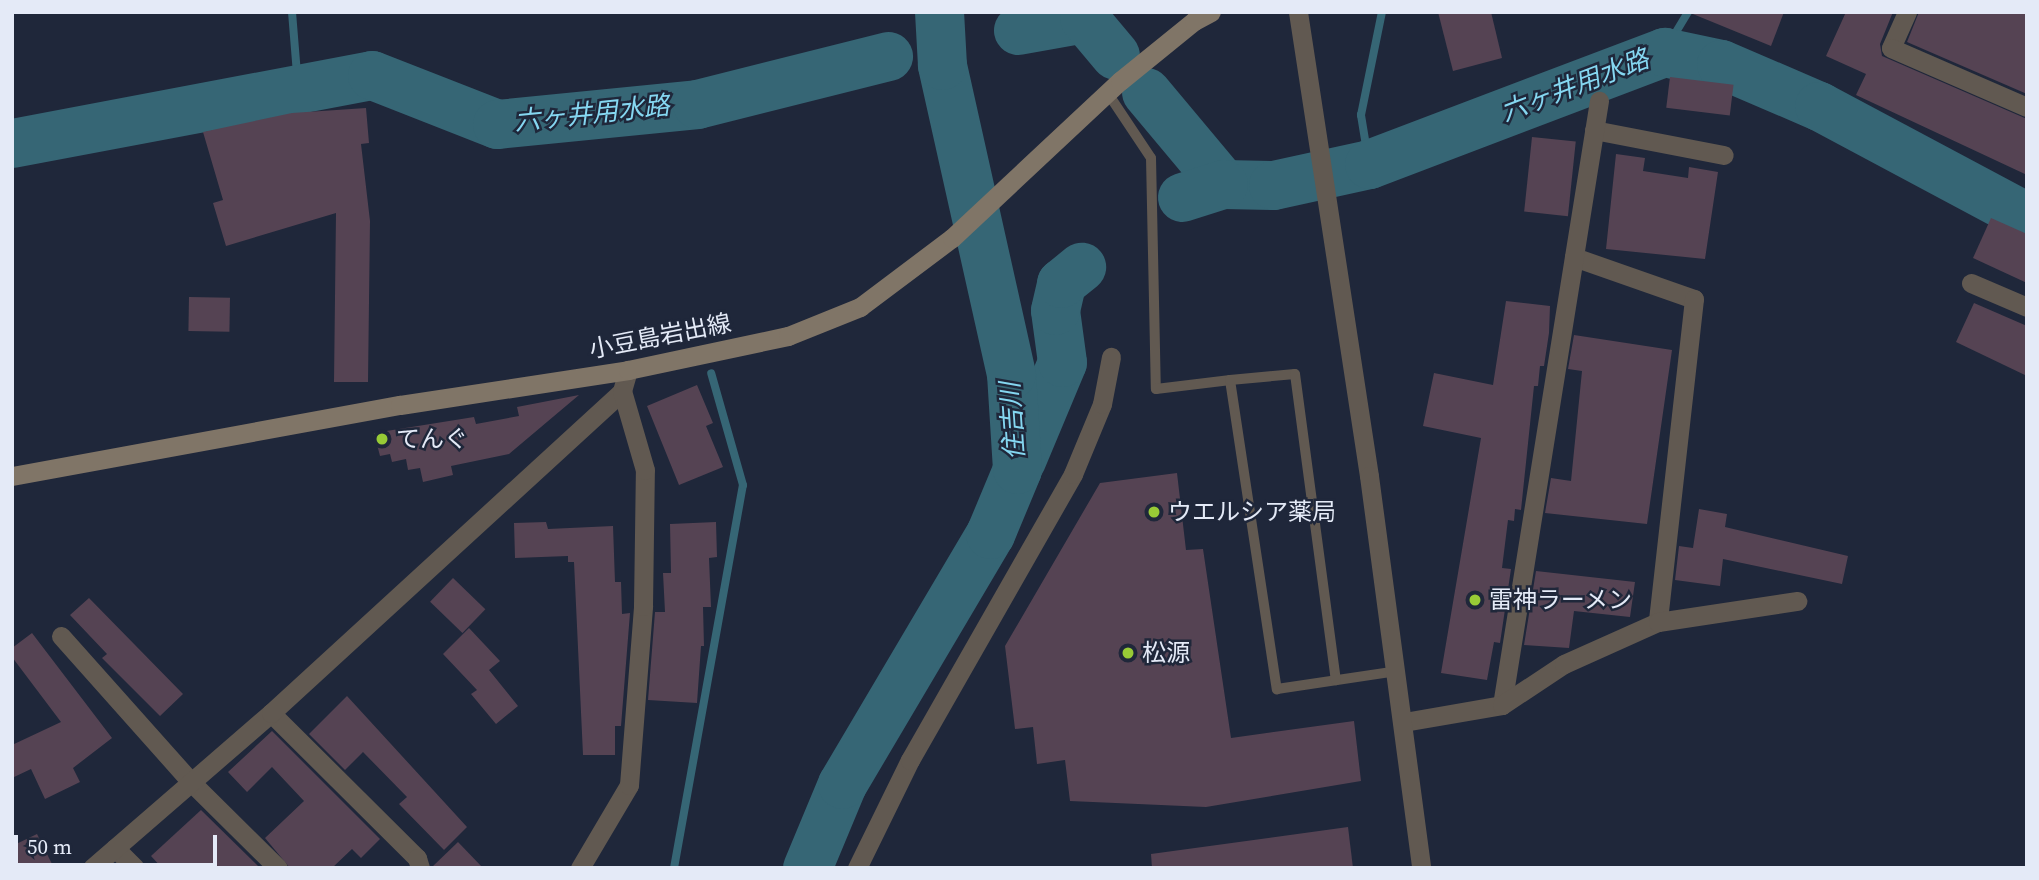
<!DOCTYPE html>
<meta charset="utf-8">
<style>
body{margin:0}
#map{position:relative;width:2039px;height:880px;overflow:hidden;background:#1f273a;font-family:"Source Serif 4","Noto Sans JP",serif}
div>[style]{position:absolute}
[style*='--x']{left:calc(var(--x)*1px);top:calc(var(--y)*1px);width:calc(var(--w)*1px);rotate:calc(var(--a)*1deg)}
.stream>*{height:8px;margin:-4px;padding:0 4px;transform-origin:4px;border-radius:4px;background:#366675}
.river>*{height:49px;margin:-24.5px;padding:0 24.5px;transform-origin:24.5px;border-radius:24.5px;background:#366675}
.building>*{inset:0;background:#554353;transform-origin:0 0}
.service>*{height:10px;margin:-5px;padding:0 5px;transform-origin:5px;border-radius:5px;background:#615951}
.minor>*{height:19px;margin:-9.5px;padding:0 9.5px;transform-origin:9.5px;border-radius:9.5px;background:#615951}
.tertiary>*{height:19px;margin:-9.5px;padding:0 9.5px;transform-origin:9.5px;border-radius:9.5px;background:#615951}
.secondary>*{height:19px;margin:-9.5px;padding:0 9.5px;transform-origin:9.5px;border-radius:9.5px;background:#807567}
.dots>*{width:19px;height:19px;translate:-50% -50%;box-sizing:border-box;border:4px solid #1f273a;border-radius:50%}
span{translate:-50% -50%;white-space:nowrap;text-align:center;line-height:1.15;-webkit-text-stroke:5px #1f273a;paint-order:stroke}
.street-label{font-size:24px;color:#e4eaf7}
.poi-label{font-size:24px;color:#e4eaf7}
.left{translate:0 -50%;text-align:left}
.water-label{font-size:26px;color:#85d7f1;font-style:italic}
.frame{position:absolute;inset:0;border:14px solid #e4eaf7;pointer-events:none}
.scale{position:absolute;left:14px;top:835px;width:203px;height:32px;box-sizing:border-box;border:4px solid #e4eaf7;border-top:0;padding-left:9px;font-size:21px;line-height:24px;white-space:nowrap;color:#e4eaf7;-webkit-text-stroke:5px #1f273a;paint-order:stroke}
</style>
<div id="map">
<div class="stream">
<i style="--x:292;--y:12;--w:75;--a:85.4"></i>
<i style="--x:1664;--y:52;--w:47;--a:-59"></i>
<i style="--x:1369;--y:164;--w:50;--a:-99.3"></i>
<i style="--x:1361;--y:115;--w:105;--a:-78.5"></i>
<i style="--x:674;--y:868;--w:389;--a:-79.8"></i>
<i style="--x:743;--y:485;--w:116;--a:-105.9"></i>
</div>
<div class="river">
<i style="--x:1018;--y:30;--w:67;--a:-10.3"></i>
<i style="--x:1084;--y:18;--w:48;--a:50"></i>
<i style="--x:1146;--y:92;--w:120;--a:50.1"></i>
<i style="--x:1223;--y:184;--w:50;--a:1.1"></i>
<i style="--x:1273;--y:185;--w:98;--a:-12.3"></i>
<i style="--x:1369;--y:164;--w:316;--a:-20.8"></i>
<i style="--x:1664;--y:52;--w:58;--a:11.9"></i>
<i style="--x:1721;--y:64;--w:107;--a:23.2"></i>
<i style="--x:1819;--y:106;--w:236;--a:28.1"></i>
<i style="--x:12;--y:143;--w:366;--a:-10.7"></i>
<i style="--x:372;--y:75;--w:134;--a:21.4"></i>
<i style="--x:497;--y:124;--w:201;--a:-5.7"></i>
<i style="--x:697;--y:104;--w:197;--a:-14.1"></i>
<i style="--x:1182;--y:197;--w:43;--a:-17.6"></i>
<i style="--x:1021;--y:460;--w:106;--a:-67.3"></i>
<i style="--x:1062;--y:362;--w:52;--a:-97.7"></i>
<i style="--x:1055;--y:310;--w:28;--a:-77"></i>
<i style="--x:1061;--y:283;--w:26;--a:-39"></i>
<i style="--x:807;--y:868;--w:91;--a:-67.4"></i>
<i style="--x:842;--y:784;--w:291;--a:-59.4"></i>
<i style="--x:990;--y:534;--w:70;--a:-67.4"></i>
<i style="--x:1017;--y:469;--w:95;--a:-93.6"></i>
<i style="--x:1011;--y:374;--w:317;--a:-102.6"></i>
<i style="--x:942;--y:65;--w:53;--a:-93.2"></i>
</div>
<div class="building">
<i style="clip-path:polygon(1438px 12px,1491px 12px,1502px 58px,1453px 71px)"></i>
<i style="clip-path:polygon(1688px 12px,1784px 12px,1771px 46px)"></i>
<i style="clip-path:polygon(1846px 12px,1893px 12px,1880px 44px,1882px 56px,2027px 119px,2027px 175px,1856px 95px,1866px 74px,1826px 56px)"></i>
<i style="clip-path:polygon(1919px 12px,2027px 12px,2027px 94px,1907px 42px)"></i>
<i style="left:1670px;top:77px;width:64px;height:31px;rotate:7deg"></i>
<i style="clip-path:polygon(366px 108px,369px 143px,361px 144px,370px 221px,368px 382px,334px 382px,336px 213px,226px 246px,213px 203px,223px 200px,203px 132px,292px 113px)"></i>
<i style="left:1532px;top:137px;width:44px;height:75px;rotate:6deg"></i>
<i style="clip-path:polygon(1616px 154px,1645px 158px,1643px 171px,1688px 178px,1689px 167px,1718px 172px,1705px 259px,1606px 249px)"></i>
<i style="clip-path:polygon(1991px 218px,2027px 234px,2027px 283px,1973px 258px)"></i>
<i style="left:189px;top:297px;width:41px;height:34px;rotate:1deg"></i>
<i style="clip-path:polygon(1506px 301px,1550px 306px,1549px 333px,1544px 366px,1540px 366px,1538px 386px,1534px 386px,1521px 510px,1515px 509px,1514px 521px,1508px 520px,1502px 568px,1511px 569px,1500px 643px,1494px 642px,1487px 680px,1441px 673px,1481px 438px,1423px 426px,1434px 373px,1493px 385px)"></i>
<i style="clip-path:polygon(1974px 303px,2027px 326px,2027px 376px,1956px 342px)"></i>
<i style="clip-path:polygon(1574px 335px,1672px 350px,1647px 524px,1545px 513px,1551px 478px,1571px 481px,1582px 371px,1568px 369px)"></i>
<i style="clip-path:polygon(697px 385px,713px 423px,706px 426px,723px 467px,679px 485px,647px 406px)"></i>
<i style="clip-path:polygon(579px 395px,509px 454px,451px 466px,453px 475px,423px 482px,420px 468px,408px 470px,406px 459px,392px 462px,390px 454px,380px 456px,374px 433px,474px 417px,476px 424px,519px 416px,517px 407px)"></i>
<i style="clip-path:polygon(1177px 473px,1186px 550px,1203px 549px,1231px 738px,1354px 721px,1361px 781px,1206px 807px,1070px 801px,1065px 760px,1037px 764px,1033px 727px,1015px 729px,1005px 646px,1100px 483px)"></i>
<i style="clip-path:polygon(1699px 509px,1727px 514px,1725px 527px,1848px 556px,1842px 584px,1723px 559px,1720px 586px,1675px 580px,1679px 546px,1693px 548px)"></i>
<i style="clip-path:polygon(546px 522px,548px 529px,613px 526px,615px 582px,621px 582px,622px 614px,630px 613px,621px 726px,615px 726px,615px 755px,583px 755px,574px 562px,568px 562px,568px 556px,515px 558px,514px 523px)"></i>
<i style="clip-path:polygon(716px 522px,717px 557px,709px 558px,711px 607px,703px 607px,704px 646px,701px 646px,697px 703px,648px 700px,655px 612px,665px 612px,663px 573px,671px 573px,670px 524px)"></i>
<i style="clip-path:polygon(1536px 571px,1635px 582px,1630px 617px,1574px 611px,1569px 648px,1524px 645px)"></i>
<i style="left:453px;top:578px;width:45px;height:33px;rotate:44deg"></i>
<i style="clip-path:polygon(89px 598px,183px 694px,160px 716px,102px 658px,107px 654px,70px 615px)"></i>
<i style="clip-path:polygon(469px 628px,500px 661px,489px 670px,518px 706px,496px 724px,471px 694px,477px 690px,443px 654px)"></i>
<i style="clip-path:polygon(32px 633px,112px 738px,73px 768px,80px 782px,45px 799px,31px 769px,12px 778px,12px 745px,61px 722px,12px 657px,12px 648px)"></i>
<i style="clip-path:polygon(347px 696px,467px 827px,444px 850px,399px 804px,407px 797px,363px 752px,345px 770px,309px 734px)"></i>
<i style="clip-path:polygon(272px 731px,380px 839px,361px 858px,352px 849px,332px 868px,290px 868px,265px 838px,304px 801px,272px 767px,247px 792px,228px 772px)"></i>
<i style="clip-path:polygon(201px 810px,260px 868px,162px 868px,151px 856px)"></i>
<i style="clip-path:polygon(1348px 827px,1353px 868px,1152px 868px,1151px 854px)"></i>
<i style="clip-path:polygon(37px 834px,54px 868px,12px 868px,12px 846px)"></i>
<i style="clip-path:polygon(458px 842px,483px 868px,432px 868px,432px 867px)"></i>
</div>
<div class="service">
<i style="--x:1107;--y:92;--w:79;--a:56.3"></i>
<i style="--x:1151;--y:158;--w:231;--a:88.8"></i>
<i style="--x:1156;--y:389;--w:75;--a:-6.9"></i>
<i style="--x:1230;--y:380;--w:313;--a:81.4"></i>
<i style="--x:1277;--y:689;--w:121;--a:-8.5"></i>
<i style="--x:1230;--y:380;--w:65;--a:-5.3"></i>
<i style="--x:1295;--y:374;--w:309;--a:82.4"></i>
</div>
<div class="minor">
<i style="--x:1907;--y:12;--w:39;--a:114"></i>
<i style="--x:1891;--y:48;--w:148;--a:23.5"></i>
<i style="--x:1594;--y:130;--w:132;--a:10.9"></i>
<i style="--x:1574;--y:257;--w:127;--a:19.3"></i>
<i style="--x:1694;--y:299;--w:325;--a:96.4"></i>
<i style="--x:1971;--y:283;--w:61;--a:23.2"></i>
<i style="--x:61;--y:636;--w:195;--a:48.3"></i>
<i style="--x:191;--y:782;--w:122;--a:44.7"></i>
<i style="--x:1502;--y:705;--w:612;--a:-80.88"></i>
<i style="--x:271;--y:713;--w:206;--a:44.8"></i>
<i style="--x:417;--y:858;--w:10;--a:73"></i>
<i style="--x:1404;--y:722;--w:99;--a:-9.8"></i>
<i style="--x:1502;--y:705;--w:74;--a:-33.5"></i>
<i style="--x:1564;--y:664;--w:103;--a:-24.1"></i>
<i style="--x:1658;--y:622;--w:141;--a:-8.6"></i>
<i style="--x:115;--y:848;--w:28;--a:45"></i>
<i style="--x:92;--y:868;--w:237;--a:-40.9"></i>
<i style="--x:271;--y:713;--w:476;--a:-42.5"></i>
<i style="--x:622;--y:391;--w:22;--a:-74"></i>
<i style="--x:580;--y:868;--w:96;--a:-59.4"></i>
<i style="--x:629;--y:785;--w:180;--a:-85.5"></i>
<i style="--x:643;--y:606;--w:136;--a:-89.2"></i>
<i style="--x:645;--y:470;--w:82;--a:-106.2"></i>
<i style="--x:857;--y:868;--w:120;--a:-63.9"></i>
<i style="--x:910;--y:760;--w:329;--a:-60.3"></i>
<i style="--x:1073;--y:474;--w:76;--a:-67.5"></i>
<i style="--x:1102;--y:404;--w:48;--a:-79.2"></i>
</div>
<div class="tertiary">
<i style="--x:1298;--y:12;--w:469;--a:81.3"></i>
<i style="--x:1369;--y:476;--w:395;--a:82.4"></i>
</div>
<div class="secondary">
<i style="--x:12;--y:476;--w:394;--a:-10.4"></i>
<i style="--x:400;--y:405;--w:231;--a:-8.7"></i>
<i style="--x:628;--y:370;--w:164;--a:-12"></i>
<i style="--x:788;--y:336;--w:78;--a:-21.9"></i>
<i style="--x:860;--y:307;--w:115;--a:-36.9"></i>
<i style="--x:952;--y:238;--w:230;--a:-43.1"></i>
<i style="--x:1120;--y:81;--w:95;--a:-39"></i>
<i style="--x:1194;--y:21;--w:19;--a:-28"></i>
</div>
<div class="dots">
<i style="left:382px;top:439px;background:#98cb36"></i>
<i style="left:1154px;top:512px;background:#98cb36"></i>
<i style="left:1475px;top:600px;background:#98cb36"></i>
<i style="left:1128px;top:653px;background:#98cb36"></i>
</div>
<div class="street-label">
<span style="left:660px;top:336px;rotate:-11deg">小豆島岩出線</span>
</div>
<div class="poi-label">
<span class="left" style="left:396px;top:439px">てんぐ</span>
<span class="left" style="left:1168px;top:512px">ウエルシア薬局</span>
<span class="left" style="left:1489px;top:600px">雷神ラーメン</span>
<span class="left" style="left:1142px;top:653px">松源</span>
</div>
<div class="water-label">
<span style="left:1575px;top:86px;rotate:-21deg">六ヶ井用水路</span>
<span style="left:592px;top:114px;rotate:-6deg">六ヶ井用水路</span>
<span style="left:1013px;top:421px;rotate:-94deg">住吉川</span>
</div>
<div class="frame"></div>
<div class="scale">50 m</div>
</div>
